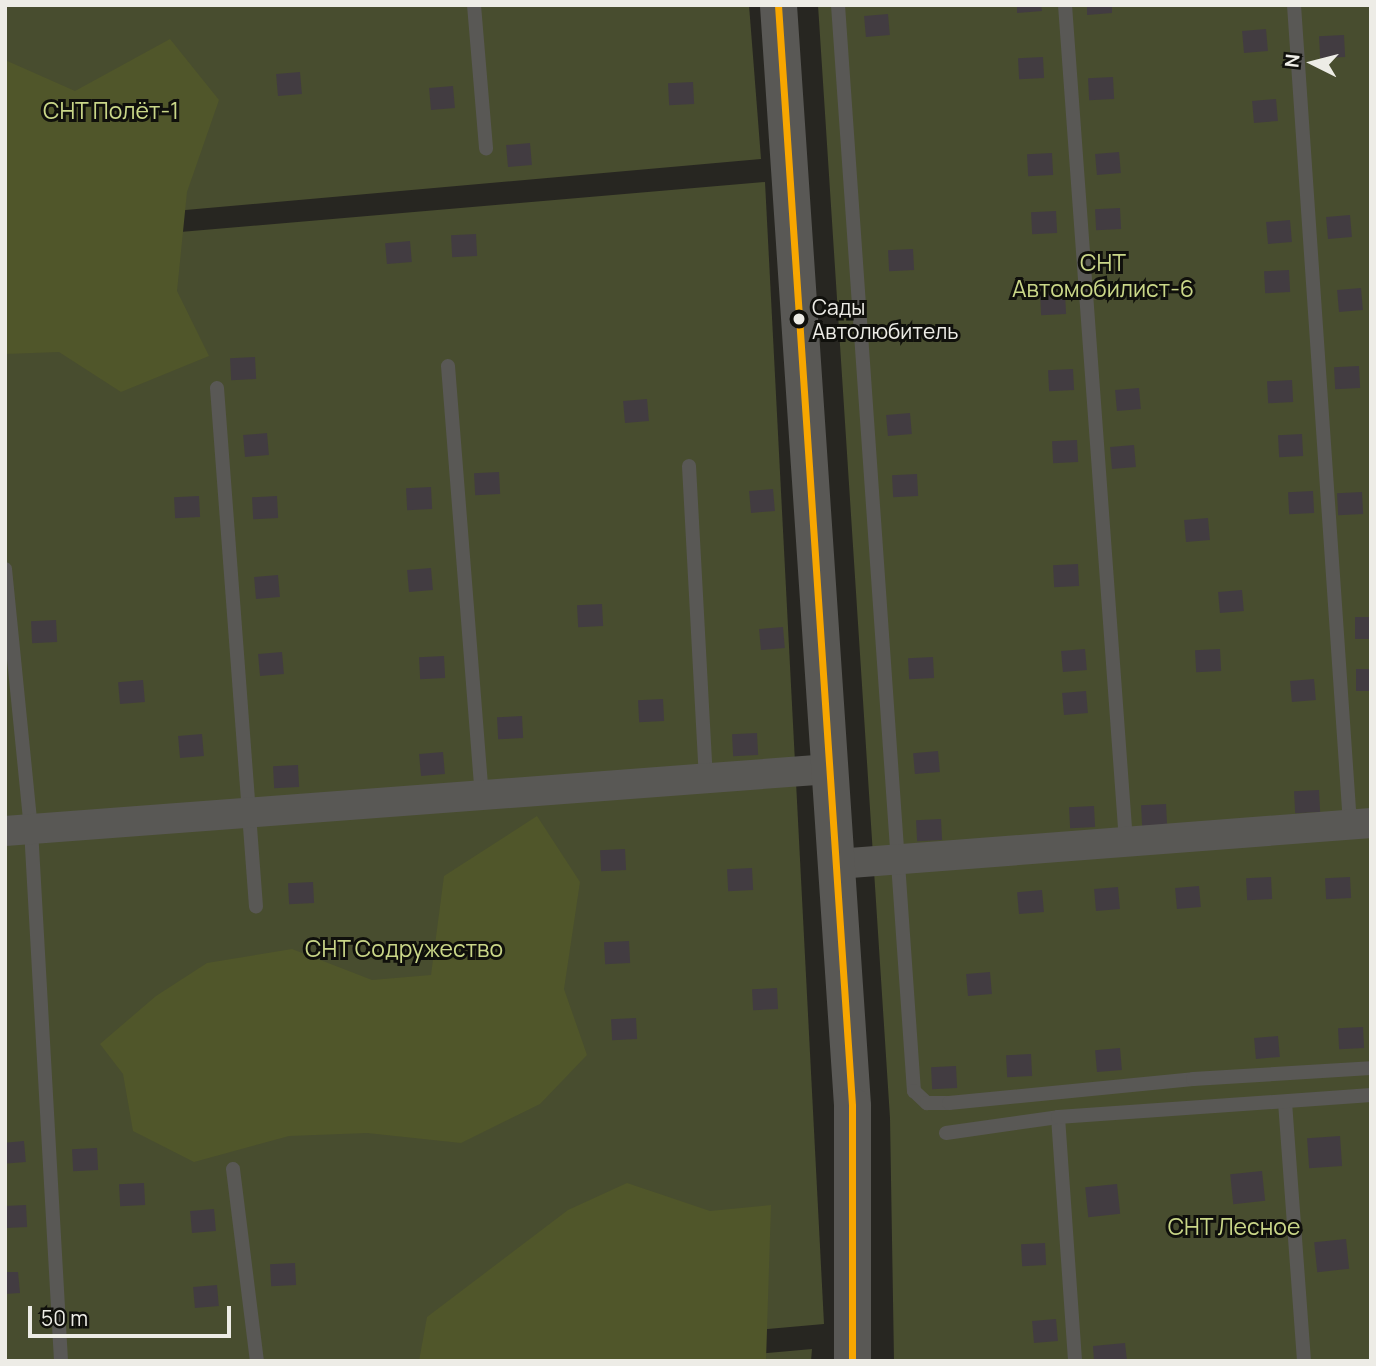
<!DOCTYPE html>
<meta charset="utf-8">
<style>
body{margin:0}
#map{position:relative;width:1376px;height:1366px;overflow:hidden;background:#272621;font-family:Manrope,sans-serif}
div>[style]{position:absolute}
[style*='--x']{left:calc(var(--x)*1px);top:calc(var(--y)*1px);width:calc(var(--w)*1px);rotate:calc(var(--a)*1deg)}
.green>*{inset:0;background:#484d2f}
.forest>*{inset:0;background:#50562a}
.building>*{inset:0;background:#423c41;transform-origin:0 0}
.service>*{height:14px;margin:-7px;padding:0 7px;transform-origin:7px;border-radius:7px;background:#595855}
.minor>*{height:30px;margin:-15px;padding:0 15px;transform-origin:15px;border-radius:15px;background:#595855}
.tertiary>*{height:37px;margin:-18.5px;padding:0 18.5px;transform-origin:18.5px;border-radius:18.5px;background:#595855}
.bus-1>*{height:7px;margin:-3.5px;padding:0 3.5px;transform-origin:3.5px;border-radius:3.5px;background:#f7a600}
.dots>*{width:19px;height:19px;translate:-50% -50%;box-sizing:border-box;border:4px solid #10100c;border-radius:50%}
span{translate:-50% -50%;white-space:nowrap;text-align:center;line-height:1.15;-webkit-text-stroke:6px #10100c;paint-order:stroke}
.bus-label{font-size:21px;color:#edece6}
.left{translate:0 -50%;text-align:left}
.park-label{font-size:23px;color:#cad788}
.frame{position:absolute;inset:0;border:7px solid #edece6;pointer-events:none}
.north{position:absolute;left:1278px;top:28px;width:70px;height:70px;-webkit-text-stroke:5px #10100c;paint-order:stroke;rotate:276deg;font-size:19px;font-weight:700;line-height:28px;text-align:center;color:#edece6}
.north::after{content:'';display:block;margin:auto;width:24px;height:32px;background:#edece6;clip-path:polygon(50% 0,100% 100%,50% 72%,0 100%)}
.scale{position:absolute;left:28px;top:1306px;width:203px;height:32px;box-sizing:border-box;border:4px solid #edece6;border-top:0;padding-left:9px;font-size:21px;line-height:24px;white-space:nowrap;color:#edece6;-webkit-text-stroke:5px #10100c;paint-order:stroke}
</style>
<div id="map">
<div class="green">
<i style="clip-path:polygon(5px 5px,749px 5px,761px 159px,5px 226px)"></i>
<i style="clip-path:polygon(818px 5px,1371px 5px,1371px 1361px,894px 1361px,890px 1118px)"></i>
<i style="clip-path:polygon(765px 182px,824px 1324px,409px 1361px,5px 1361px,5px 247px)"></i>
<i style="clip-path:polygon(812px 1349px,811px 1361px,676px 1361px)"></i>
</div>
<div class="forest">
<i style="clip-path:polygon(170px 39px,219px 100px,187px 192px,177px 291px,209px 356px,121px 392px,59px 352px,5px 354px,5px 60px,75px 91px)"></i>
<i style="clip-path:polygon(537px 816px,580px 882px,564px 989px,587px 1055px,540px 1104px,461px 1143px,367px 1133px,289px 1136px,194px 1162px,133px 1131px,123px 1074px,100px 1044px,156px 996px,207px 963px,292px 949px,372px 980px,431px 975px,444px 876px)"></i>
<i style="clip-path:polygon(627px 1183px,710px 1211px,771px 1205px,766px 1361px,419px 1361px,427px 1317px,568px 1210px)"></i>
</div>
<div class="building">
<i style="clip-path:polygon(1017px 5px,1041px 5px,1042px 11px,1017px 13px)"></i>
<i style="clip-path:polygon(1087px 5px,1112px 5px,1112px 13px,1087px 15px)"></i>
<i style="left:888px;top:14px;width:21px;height:24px;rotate:85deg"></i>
<i style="left:1266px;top:29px;width:22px;height:24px;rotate:85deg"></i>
<i style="left:1344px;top:35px;width:22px;height:25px;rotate:87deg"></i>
<i style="left:1043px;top:57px;width:21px;height:25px;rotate:87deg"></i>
<i style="left:300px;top:72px;width:22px;height:24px;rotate:85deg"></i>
<i style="left:1113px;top:77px;width:22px;height:25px;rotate:87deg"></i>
<i style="left:693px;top:82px;width:22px;height:25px;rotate:87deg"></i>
<i style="left:453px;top:86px;width:22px;height:24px;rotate:85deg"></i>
<i style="left:1276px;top:99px;width:22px;height:24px;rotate:85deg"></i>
<i style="left:530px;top:143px;width:22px;height:24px;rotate:85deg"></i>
<i style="left:1119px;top:152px;width:21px;height:24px;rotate:85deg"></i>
<i style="left:1052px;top:153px;width:22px;height:25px;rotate:87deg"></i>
<i style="left:1120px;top:208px;width:21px;height:25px;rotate:87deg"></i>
<i style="left:1056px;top:211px;width:22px;height:25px;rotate:87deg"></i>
<i style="left:1350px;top:215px;width:22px;height:24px;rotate:85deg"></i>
<i style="left:1290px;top:220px;width:22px;height:24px;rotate:85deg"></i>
<i style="left:476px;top:234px;width:22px;height:25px;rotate:87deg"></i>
<i style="left:410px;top:241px;width:21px;height:25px;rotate:85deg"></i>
<i style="left:913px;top:249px;width:21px;height:25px;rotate:87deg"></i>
<i style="left:1289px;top:270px;width:22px;height:25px;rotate:87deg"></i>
<i style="left:1361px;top:288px;width:22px;height:24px;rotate:85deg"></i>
<i style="left:1065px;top:293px;width:21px;height:25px;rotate:87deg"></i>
<i style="left:255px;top:357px;width:22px;height:25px;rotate:87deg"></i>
<i style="left:1359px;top:366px;width:22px;height:25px;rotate:87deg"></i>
<i style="left:1073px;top:369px;width:21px;height:25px;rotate:87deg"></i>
<i style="left:1292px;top:380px;width:22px;height:25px;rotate:87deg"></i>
<i style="left:1139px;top:388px;width:21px;height:24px;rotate:85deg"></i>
<i style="left:647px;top:399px;width:22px;height:24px;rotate:85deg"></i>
<i style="left:910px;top:413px;width:21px;height:24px;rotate:85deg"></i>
<i style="left:267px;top:433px;width:22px;height:24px;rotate:85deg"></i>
<i style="left:1302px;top:434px;width:22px;height:24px;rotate:87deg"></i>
<i style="left:1077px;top:440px;width:22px;height:25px;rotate:87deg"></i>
<i style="left:1134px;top:445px;width:22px;height:24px;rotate:85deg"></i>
<i style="left:499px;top:472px;width:22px;height:25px;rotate:87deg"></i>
<i style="left:917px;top:474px;width:22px;height:25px;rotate:87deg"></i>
<i style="left:431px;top:487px;width:22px;height:25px;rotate:87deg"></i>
<i style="left:773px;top:489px;width:22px;height:24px;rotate:85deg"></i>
<i style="left:1313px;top:491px;width:22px;height:25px;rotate:87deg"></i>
<i style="left:1362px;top:492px;width:22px;height:25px;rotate:87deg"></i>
<i style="left:199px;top:496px;width:21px;height:25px;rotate:87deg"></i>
<i style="left:277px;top:496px;width:22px;height:25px;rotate:87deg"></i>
<i style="left:1208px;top:518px;width:22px;height:24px;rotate:85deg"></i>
<i style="left:1078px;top:564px;width:22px;height:25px;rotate:87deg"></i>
<i style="left:431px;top:568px;width:22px;height:24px;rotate:85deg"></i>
<i style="left:278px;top:575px;width:22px;height:24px;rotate:85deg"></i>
<i style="left:1242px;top:590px;width:21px;height:24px;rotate:85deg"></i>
<i style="left:602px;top:604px;width:22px;height:25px;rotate:87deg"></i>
<i style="left:1371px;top:617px;width:22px;height:16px;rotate:90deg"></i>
<i style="left:56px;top:620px;width:22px;height:25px;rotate:87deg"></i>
<i style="left:783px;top:627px;width:21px;height:24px;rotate:85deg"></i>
<i style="left:1085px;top:649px;width:21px;height:24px;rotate:85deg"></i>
<i style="left:1220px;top:649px;width:22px;height:25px;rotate:87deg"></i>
<i style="left:282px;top:652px;width:22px;height:24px;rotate:85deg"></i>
<i style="left:444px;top:656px;width:22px;height:25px;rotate:87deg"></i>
<i style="left:933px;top:657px;width:21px;height:25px;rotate:87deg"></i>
<i style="left:1371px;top:669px;width:22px;height:15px;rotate:90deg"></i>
<i style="left:1314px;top:679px;width:21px;height:24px;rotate:85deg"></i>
<i style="left:143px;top:680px;width:22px;height:25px;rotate:85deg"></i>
<i style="left:1086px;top:691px;width:22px;height:24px;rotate:85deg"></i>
<i style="left:663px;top:699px;width:22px;height:25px;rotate:87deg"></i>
<i style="left:522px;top:716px;width:22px;height:25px;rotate:87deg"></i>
<i style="left:757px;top:733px;width:22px;height:25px;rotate:87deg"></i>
<i style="left:202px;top:734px;width:22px;height:24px;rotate:85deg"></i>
<i style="left:938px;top:751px;width:21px;height:25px;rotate:85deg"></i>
<i style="left:443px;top:752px;width:22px;height:24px;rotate:85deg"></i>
<i style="left:298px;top:765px;width:22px;height:25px;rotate:87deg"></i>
<i style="left:1319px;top:790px;width:22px;height:25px;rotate:87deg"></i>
<i style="left:1166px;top:804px;width:22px;height:25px;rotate:87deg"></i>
<i style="left:1094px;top:806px;width:21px;height:25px;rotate:87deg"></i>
<i style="left:941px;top:819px;width:21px;height:25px;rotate:87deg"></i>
<i style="left:625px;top:849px;width:21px;height:25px;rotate:87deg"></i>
<i style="left:752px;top:868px;width:22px;height:25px;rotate:87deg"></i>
<i style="left:1271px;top:877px;width:22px;height:25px;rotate:87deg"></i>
<i style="left:1350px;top:877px;width:21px;height:25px;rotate:87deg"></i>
<i style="left:313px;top:882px;width:21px;height:25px;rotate:87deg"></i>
<i style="left:1199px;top:886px;width:21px;height:24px;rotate:85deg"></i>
<i style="left:1118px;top:887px;width:22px;height:24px;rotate:85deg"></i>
<i style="left:1042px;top:890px;width:22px;height:25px;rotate:85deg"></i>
<i style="left:629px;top:941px;width:22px;height:25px;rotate:87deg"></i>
<i style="left:990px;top:972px;width:22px;height:24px;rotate:85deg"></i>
<i style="left:777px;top:988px;width:21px;height:25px;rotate:87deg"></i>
<i style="left:636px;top:1018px;width:21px;height:25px;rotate:87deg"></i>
<i style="left:1363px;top:1027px;width:21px;height:25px;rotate:87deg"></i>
<i style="left:1278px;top:1036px;width:21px;height:24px;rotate:85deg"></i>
<i style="left:1120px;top:1048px;width:22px;height:25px;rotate:85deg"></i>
<i style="left:1031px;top:1054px;width:22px;height:25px;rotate:87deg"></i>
<i style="left:956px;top:1066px;width:22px;height:25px;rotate:87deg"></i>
<i style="left:1340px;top:1136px;width:30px;height:33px;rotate:86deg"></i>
<i style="left:24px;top:1141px;width:21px;height:19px;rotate:85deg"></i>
<i style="left:97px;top:1148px;width:22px;height:25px;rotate:87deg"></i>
<i style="left:1262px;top:1171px;width:30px;height:32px;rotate:84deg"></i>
<i style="left:144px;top:1183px;width:22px;height:25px;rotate:87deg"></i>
<i style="left:1117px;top:1184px;width:30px;height:32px;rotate:84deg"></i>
<i style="left:26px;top:1205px;width:22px;height:21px;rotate:87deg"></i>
<i style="left:214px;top:1209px;width:22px;height:24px;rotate:85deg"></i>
<i style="left:1346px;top:1239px;width:30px;height:32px;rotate:84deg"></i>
<i style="left:1045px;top:1243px;width:22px;height:24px;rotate:87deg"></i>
<i style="left:295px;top:1263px;width:22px;height:25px;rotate:87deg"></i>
<i style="clip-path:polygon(5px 1272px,18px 1272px,20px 1293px,5px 1294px)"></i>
<i style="left:217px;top:1285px;width:21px;height:24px;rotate:85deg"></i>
<i style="left:1056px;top:1319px;width:22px;height:24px;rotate:85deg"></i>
<i style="clip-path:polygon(1125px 1343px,1127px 1361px,1094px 1361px,1093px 1346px)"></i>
</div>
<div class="service">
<i style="--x:474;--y:5;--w:144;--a:85.2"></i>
<i style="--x:838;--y:5;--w:1089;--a:86"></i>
<i style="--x:914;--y:1091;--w:18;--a:43"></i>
<i style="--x:927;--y:1103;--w:22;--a:0"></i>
<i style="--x:949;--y:1103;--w:245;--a:-5.6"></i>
<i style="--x:1193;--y:1079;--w:178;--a:-3.5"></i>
<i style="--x:1065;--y:5;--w:838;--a:85.83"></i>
<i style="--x:1294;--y:5;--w:821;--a:86.09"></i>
<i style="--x:448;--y:366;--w:431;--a:85.5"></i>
<i style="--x:217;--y:388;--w:520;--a:85.7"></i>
<i style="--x:689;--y:466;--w:313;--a:86.9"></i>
<i style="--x:5;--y:569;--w:261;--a:84.3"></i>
<i style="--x:31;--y:829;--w:533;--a:86.77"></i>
<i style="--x:1285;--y:1102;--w:260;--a:85.8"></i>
<i style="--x:1058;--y:1117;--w:245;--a:86"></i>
<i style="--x:946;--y:1133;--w:113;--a:-8.1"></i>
<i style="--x:1058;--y:1117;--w:314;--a:-4"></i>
<i style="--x:233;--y:1169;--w:193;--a:82.9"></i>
</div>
<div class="minor">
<i style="--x:5;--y:831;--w:827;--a:-4.3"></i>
<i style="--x:837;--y:864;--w:536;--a:-4.39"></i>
</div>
<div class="tertiary">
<i style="--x:778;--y:5;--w:1103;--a:86.15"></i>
<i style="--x:852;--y:1106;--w:255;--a:90"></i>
</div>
<div class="bus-1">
<i style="--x:778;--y:5;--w:1103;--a:86.15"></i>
<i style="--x:852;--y:1106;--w:255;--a:90"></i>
</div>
<div class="dots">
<i style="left:799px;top:319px;background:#edece6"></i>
</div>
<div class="bus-label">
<span class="left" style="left:812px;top:319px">Сады<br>Автолюбитель</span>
</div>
<div class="park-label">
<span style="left:111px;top:110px">СНТ Полёт-1</span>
<span style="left:1103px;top:275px">СНТ<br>Автомобилист-6</span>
<span style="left:404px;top:948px">СНТ Содружество</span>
<span style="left:1234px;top:1226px">СНТ Лесное</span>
</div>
<div class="frame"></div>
<div class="north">N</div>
<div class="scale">50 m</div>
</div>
